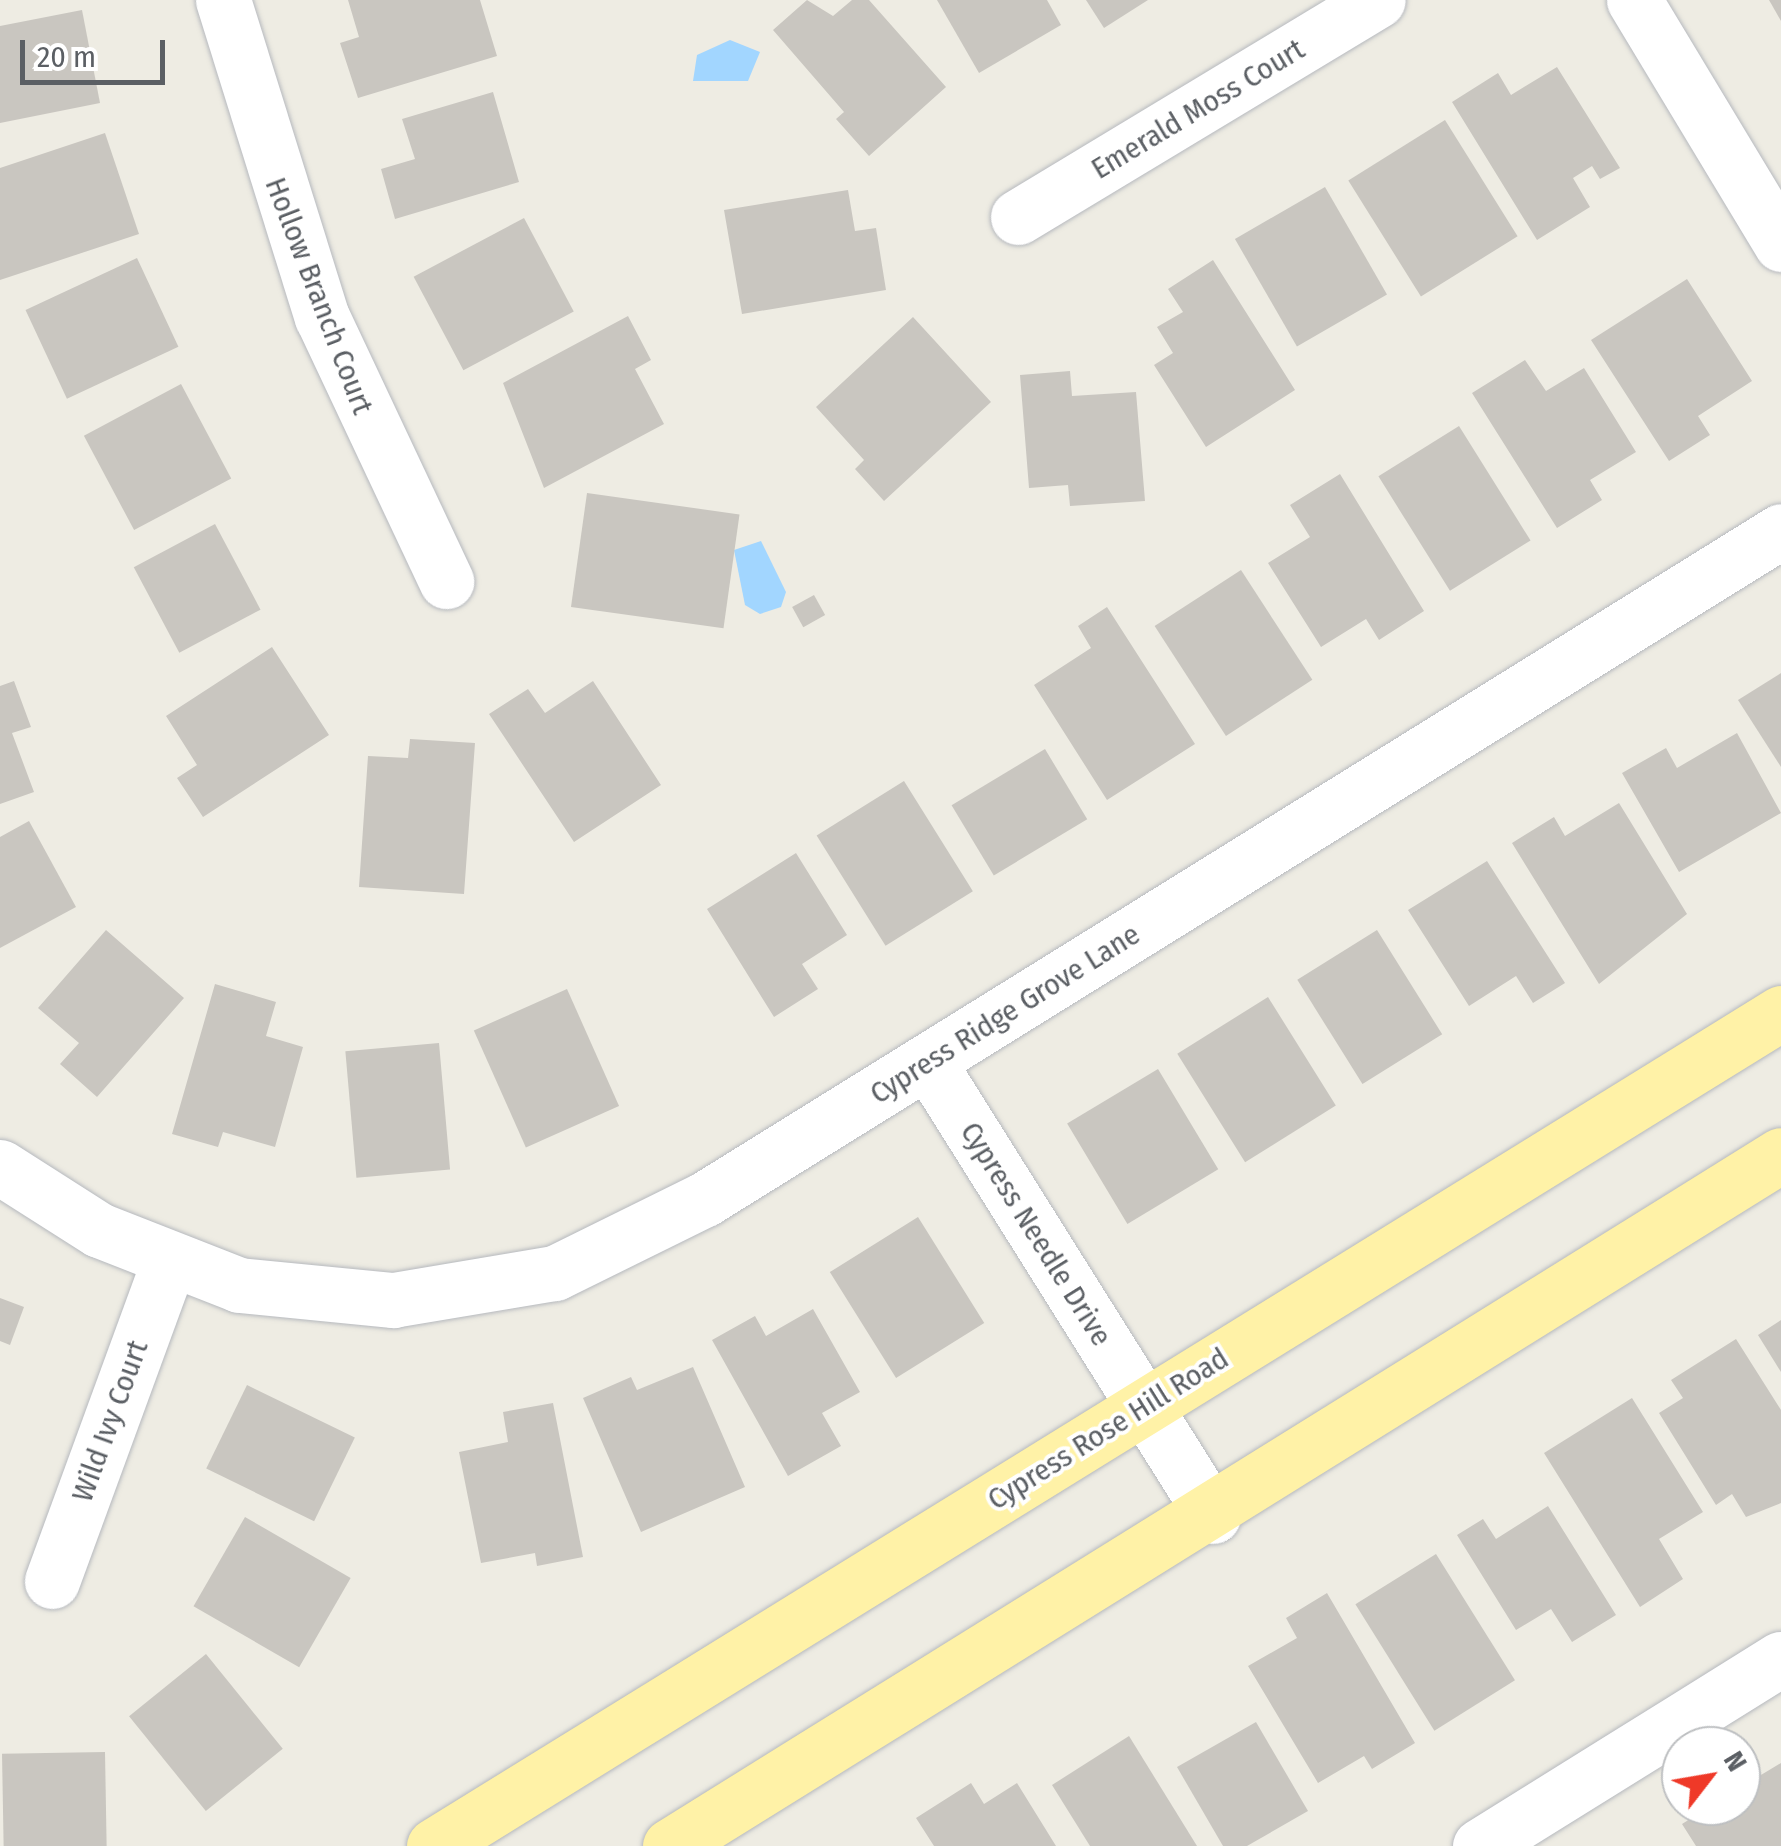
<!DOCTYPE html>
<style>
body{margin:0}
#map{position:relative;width:1781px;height:1846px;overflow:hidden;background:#eeece3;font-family:"Fira Sans Condensed",sans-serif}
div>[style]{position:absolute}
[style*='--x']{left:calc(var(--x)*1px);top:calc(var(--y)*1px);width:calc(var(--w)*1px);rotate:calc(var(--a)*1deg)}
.water>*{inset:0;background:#a2d6ff}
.building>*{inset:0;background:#c9c6c0;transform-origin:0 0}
.roads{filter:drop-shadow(0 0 2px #b6b9be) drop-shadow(0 0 2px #b6b9be)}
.minor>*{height:55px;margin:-27.5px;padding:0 27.5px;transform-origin:27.5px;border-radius:27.5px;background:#fff}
.major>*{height:55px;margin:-27.5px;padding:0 27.5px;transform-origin:27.5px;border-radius:27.5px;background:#fff2a7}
span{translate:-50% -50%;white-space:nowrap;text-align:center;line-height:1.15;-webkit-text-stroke:8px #fff;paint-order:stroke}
.street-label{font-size:30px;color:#5b5f64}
.north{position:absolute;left:1661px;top:1726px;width:100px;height:100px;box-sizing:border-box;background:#fff;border:2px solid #bdbfc1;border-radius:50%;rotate:59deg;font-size:28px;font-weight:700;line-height:40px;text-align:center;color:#5b5f64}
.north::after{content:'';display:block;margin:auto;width:35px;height:45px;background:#ef3928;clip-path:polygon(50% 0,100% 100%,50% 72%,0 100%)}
.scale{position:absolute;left:20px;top:40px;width:145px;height:45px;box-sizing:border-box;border:5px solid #5b5f64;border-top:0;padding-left:12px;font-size:30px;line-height:35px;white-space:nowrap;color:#5b5f64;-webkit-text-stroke:8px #fff;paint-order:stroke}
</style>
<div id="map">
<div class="water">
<i style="clip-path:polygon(730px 40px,760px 52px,748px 81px,693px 81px,697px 55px)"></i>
<i style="clip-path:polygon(761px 541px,786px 592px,781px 607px,760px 614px,745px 605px,734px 550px)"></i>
</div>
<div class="building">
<i style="clip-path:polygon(348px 0,480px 0,497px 56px,358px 98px,340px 43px,359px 37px)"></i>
<i style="clip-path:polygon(807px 0,833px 16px,852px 0,869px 0,946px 87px,869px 156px,836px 119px,844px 112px,773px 30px)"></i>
<i style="clip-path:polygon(937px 0,1047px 0,1061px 25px,979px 73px)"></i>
<i style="clip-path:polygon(1086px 0,1148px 0,1104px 28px)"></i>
<i style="clip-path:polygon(1769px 0,1781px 0,1781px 21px)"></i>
<i style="clip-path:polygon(82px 10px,100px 103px,0 123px,0 26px)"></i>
<i style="clip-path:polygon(1557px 67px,1620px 168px,1600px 179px,1592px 166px,1573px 178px,1590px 207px,1537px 240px,1452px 102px,1498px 73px,1511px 95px)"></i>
<i style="clip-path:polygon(493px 92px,519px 182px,395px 219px,381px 169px,415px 159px,402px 119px)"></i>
<i style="left:1445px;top:120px;width:137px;height:114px;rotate:58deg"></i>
<i style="clip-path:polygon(105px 133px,139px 234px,0 280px,0 168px)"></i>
<i style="left:1325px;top:187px;width:124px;height:104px;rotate:60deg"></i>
<i style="clip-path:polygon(848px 190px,855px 231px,876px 228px,886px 290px,742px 314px,724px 210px)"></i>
<i style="left:524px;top:218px;width:106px;height:125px;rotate:62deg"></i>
<i style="left:137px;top:258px;width:98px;height:123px;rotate:65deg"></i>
<i style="clip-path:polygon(1213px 260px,1295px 390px,1206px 447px,1154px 365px,1173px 353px,1157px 327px,1183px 312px,1168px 289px)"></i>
<i style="clip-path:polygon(1687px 279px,1752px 381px,1698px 416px,1710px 435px,1669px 461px,1591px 340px)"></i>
<i style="clip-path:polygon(628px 316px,651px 360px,635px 369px,664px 424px,544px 488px,503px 383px)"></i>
<i style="clip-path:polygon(913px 317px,991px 402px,884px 501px,855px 469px,864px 460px,816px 407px)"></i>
<i style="clip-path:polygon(1525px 360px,1546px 391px,1584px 368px,1636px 452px,1590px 480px,1602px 500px,1557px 528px,1472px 393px)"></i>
<i style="clip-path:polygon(1070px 371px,1072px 396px,1136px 392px,1145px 501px,1070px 506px,1068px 485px,1029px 488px,1020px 375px)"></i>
<i style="left:181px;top:384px;width:107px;height:110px;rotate:62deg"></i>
<i style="left:1459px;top:426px;width:135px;height:95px;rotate:58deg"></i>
<i style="clip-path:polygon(1340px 474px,1424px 611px,1379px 640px,1366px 619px,1321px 647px,1268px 563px,1310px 537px,1290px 505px)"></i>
<i style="left:587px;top:493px;width:154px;height:115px;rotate:8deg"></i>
<i style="left:215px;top:524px;width:97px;height:92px;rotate:62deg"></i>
<i style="left:1241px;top:570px;width:131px;height:103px;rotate:57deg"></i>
<i style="left:814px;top:595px;width:23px;height:25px;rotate:61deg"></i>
<i style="clip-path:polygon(1107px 607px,1195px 744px,1107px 800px,1034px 685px,1091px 648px,1078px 626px)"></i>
<i style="clip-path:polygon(272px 647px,329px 735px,203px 817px,177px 778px,197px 765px,166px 716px)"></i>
<i style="clip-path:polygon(1781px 673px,1781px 767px,1738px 700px)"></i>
<i style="clip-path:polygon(14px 681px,31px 727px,12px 733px,34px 792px,0 804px,0 686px)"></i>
<i style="clip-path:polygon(593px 681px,661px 785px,574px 842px,489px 714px,528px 689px,545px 713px)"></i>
<i style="clip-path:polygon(1737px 733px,1781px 813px,1679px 872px,1622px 773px,1666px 748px,1677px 768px)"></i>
<i style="clip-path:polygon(410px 739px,475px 743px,464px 894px,359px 887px,368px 756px,408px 758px)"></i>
<i style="left:1045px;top:749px;width:82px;height:109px;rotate:59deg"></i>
<i style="left:904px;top:781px;width:130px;height:103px;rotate:58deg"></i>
<i style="clip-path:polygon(1619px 803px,1687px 914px,1599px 984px,1512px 843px,1554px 817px,1565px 836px)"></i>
<i style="clip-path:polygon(29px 821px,76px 907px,0 948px,0 837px)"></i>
<i style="clip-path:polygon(796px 853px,847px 935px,802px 964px,818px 989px,774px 1017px,707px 909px)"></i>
<i style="clip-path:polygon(1487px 861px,1565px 983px,1533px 1003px,1516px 976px,1469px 1006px,1408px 910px)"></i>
<i style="clip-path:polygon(106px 930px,184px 998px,97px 1097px,60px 1064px,79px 1043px,38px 1008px)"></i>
<i style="left:1377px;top:930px;width:123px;height:94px;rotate:58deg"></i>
<i style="clip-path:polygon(215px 984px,276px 1002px,266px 1036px,303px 1047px,275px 1147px,223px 1132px,218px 1147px,172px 1134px)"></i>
<i style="left:567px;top:989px;width:128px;height:102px;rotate:66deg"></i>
<i style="left:1268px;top:997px;width:128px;height:107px;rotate:58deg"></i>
<i style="left:439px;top:1043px;width:127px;height:94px;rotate:85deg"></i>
<i style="left:1158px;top:1069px;width:117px;height:106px;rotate:59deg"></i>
<i style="left:918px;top:1217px;width:125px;height:104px;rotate:58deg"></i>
<i style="clip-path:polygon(0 1298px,24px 1307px,10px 1345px,0 1341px)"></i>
<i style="clip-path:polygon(813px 1309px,860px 1392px,822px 1413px,841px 1446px,788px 1476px,712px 1340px,755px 1316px,766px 1336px)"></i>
<i style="clip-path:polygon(1781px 1320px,1781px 1372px,1758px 1335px)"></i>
<i style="clip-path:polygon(1736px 1339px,1781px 1410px,1781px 1503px,1746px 1517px,1732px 1494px,1716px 1505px,1659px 1413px,1683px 1398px,1671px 1380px)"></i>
<i style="clip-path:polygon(693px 1367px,745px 1487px,641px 1532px,583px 1398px,631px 1377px,637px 1390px)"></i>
<i style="left:247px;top:1385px;width:120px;height:93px;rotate:26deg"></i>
<i style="clip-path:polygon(1632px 1398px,1703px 1512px,1659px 1539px,1683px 1579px,1640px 1607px,1544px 1453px)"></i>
<i style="clip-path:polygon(553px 1403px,583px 1557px,537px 1566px,535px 1553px,481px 1563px,459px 1452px,508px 1442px,503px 1412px)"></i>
<i style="clip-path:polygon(1548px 1506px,1616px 1615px,1572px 1642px,1551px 1609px,1516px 1630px,1457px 1535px,1483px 1519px,1496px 1539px)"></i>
<i style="left:245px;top:1517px;width:122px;height:103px;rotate:30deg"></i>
<i style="left:1436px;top:1554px;width:149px;height:95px;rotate:58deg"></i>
<i style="clip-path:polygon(1327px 1593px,1415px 1743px,1372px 1769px,1364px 1756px,1318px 1783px,1248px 1666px,1297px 1638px,1286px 1618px)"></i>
<i style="left:206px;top:1654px;width:122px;height:99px;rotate:51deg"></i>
<i style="clip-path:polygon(1256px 1722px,1308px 1811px,1247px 1846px,1223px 1846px,1177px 1767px)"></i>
<i style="clip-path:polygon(1129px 1736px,1197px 1846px,1090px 1846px,1052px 1785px)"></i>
<i style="left:105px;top:1752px;width:94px;height:103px;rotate:89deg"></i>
<i style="clip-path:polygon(1781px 1763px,1781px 1846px,1696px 1846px,1682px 1824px,1711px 1806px,1741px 1806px,1741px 1787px)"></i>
<i style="clip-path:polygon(971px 1783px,984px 1804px,1017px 1783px,1056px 1846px,934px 1846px,916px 1818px)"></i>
</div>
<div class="roads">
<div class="minor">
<i style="--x:223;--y:0;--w:332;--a:72.7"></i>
<i style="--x:322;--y:317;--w:292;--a:64.8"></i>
<i style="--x:1634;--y:0;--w:285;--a:58.9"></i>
<i style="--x:1018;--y:217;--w:420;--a:-31.1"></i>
<i style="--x:928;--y:1062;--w:536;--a:57.88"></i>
<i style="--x:0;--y:1167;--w:117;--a:32.5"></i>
<i style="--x:99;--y:1230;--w:150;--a:21.4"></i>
<i style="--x:239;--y:1285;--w:155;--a:5.6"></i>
<i style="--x:393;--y:1300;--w:164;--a:-9.5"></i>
<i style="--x:555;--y:1273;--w:167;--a:-26.3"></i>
<i style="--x:705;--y:1199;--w:1266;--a:-31.83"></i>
<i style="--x:52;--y:1581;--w:341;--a:-69.9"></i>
<i style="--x:1480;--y:1846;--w:354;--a:-31.9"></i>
</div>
<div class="major">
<i style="--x:434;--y:1846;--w:1584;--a:-31.73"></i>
<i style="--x:670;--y:1846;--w:1308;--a:-31.88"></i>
</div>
</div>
<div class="street-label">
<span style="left:1198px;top:109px;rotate:-31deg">Emerald Moss Court</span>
<span style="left:319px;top:296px;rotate:69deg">Hollow Branch Court</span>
<span style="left:1005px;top:1014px;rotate:-32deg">Cypress Ridge Grove Lane</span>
<span style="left:1036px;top:1234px;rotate:58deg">Cypress Needle Drive</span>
<span style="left:110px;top:1421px;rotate:-70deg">Wild Ivy Court</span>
<span style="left:1108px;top:1429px;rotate:-32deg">Cypress Rose Hill Road</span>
</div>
<div class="north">N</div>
<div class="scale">20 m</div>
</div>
